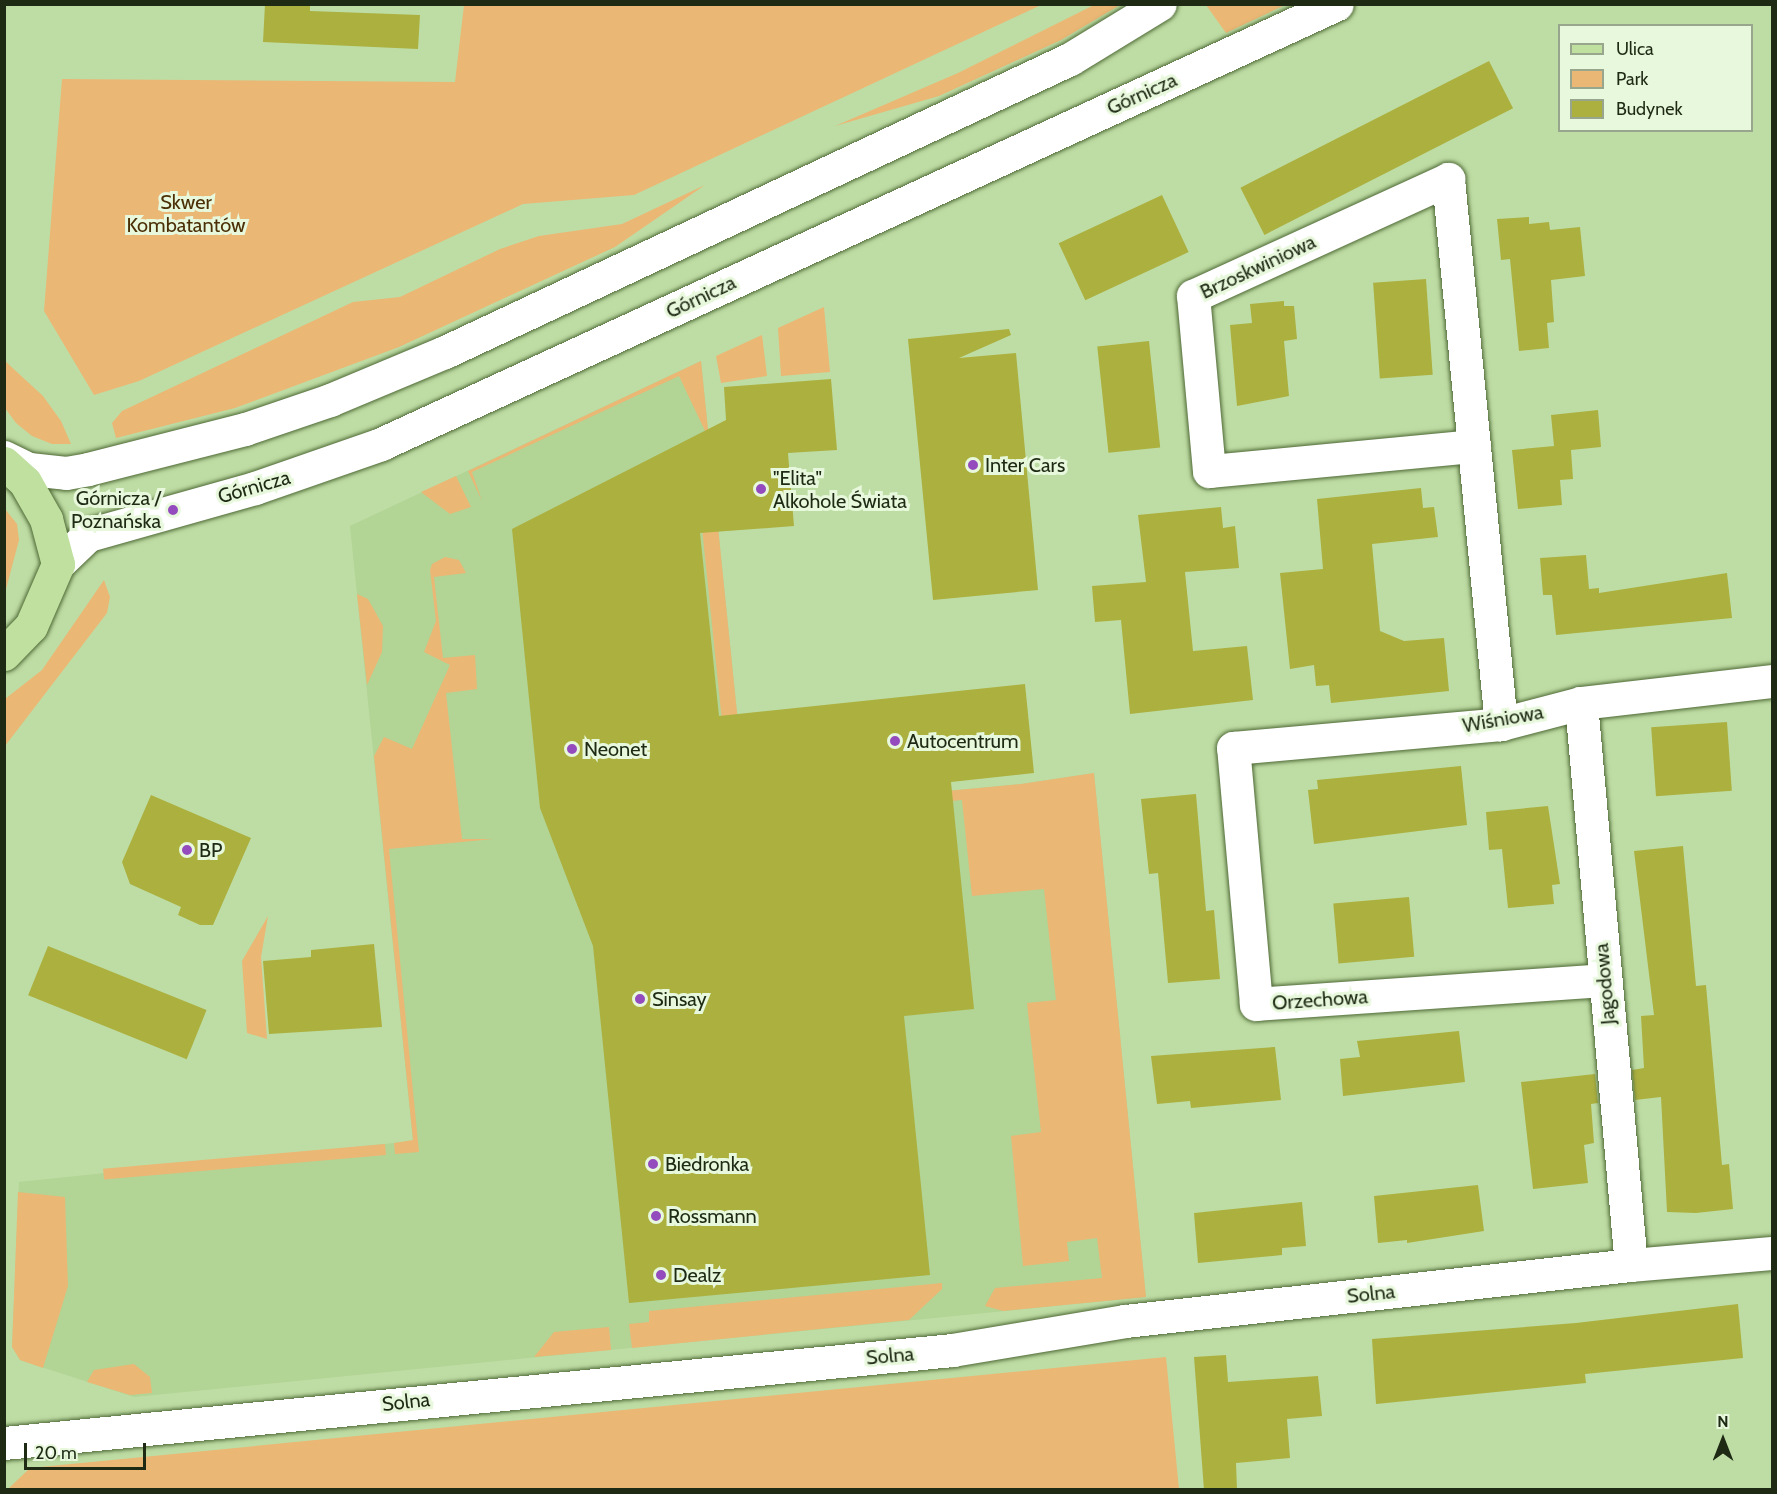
<!DOCTYPE html>
<meta charset="utf-8">
<style>
body{margin:0}
#map{position:relative;width:1777px;height:1494px;overflow:hidden;background:#bedda4;font-family:Cabin,sans-serif}
div>[style]{position:absolute}
[style*='--x']{left:calc(var(--x)*1px);top:calc(var(--y)*1px);width:calc(var(--w)*1px);rotate:calc(var(--a)*1deg)}
.built>*{inset:0;background:#b2d495}
.green>*{inset:0;background:#ebb775;transform-origin:0 0}
.building>*{inset:0;background:#acb03f;transform-origin:0 0}
.roads{filter:drop-shadow(0 0 2px #4f6936) drop-shadow(0 0 2px #4f6936)}
.minor>*{height:33px;margin:-16.5px;padding:0 16.5px;transform-origin:16.5px;border-radius:16.5px;background:#fff}
.major>*{height:33px;margin:-16.5px;padding:0 16.5px;transform-origin:16.5px;border-radius:16.5px;background:#bfe09e}
.dots>*{width:16px;height:16px;translate:-50% -50%;box-sizing:border-box;border:3px solid #e8f8dc;border-radius:50%}
span{translate:-50% -50%;white-space:nowrap;text-align:center;line-height:1.15;-webkit-text-stroke:6px #e8f8dc;paint-order:stroke}
.street-label{font-size:20px;color:#1e2a14}
.park-label{font-size:20px;color:#4b2f06}
.poi-label{font-size:20px;color:#1e2a14}
.left{translate:0 -50%;text-align:left}
.right{translate:-100% -50%;text-align:right}
.frame{position:absolute;inset:0;border:6px solid #1e2a14;pointer-events:none}
.legend{position:absolute;left:1558px;top:24px;width:195px;height:108px;box-sizing:border-box;background:#e8f8dc;border:2px solid #97a68c;margin:0;padding:8px 10px;list-style:none;font-size:18px;color:#1e2a14}
.legend li{display:flex;align-items:center;gap:12px;height:30px}
.legend b{width:30px;border:2px solid #97a68c}
.north{position:absolute;left:1693px;top:1410px;width:60px;height:60px;-webkit-text-stroke:4px #e8f8dc;paint-order:stroke;rotate:0deg;font-size:16px;font-weight:700;line-height:24px;text-align:center;color:#1e2a14}
.north::after{content:'';display:block;margin:auto;width:21px;height:27px;background:#1e2a14;clip-path:polygon(50% 0,100% 100%,50% 72%,0 100%)}
.scale{position:absolute;left:24px;top:1443px;width:122px;height:27px;box-sizing:border-box;border:3px solid #1e2a14;border-top:0;padding-left:8px;font-size:18px;line-height:21px;white-space:nowrap;color:#1e2a14;-webkit-text-stroke:4px #e8f8dc;paint-order:stroke}
</style>
<div id="map">
<div class="built">
<i style="clip-path:polygon(701px 361px,747px 810px,1021px 784px,1094px 773px,1146px 1297px,134px 1397px,20px 1360px,12px 1347px,19px 1182px,413px 1141px,350px 526px)"></i>
</div>
<div class="green">
<i style="clip-path:polygon(1096px 4px,1120px 5px,1061px 40px,939px 96px,835px 126px,958px 73px)"></i>
<i style="clip-path:polygon(464px 5px,464px 4px,1041px 5px,634px 195px,523px 204px,139px 381px,94px 395px,44px 311px,62px 79px,455px 82px)"></i>
<i style="clip-path:polygon(1206px 5px,1285px 5px,1226px 33px)"></i>
<i style="clip-path:polygon(705px 185px,615px 247px,399px 347px,235px 408px,116px 438px,112px 423px,122px 411px,353px 302px,400px 297px,500px 249px,539px 236px,622px 224px)"></i>
<i style="clip-path:polygon(824px 307px,830px 372px,781px 376px,778px 328px)"></i>
<i style="clip-path:polygon(762px 335px,767px 376px,721px 383px,716px 356px)"></i>
<i style="clip-path:polygon(5px 361px,43px 396px,61px 421px,71px 444px,52px 444px,32px 436px,16px 423px,5px 408px)"></i>
<i style="clip-path:polygon(701px 361px,747px 810px,1021px 784px,1094px 773px,1146px 1297px,1003px 1311px,985px 1306px,995px 1288px,1102px 1278px,1097px 1238px,1067px 1242px,1069px 1261px,1023px 1266px,1011px 1136px,1041px 1132px,1027px 1003px,1056px 1000px,1044px 889px,972px 896px,962px 800px,714px 824px,730px 799px,694px 450px,706px 433px,679px 376px,472px 472px,482px 501px,468px 471px)"></i>
<i style="clip-path:polygon(456px 476px,471px 507px,450px 514px,421px 492px)"></i>
<i style="clip-path:polygon(5px 509px,17px 524px,19px 540px,5px 593px)"></i>
<i style="clip-path:polygon(445px 557px,459px 560px,466px 573px,434px 577px,443px 658px,475px 655px,477px 689px,446px 693px,462px 839px,493px 839px,389px 849px,419px 1152px,395px 1154px,394px 1143px,413px 1140px,374px 756px,384px 737px,412px 749px,450px 665px,424px 652px,436px 621px,430px 570px,432px 564px)"></i>
<i style="clip-path:polygon(104px 580px,110px 597px,107px 613px,5px 746px,5px 699px,42px 670px)"></i>
<i style="clip-path:polygon(357px 594px,368px 599px,383px 626px,382px 652px,367px 685px)"></i>
<i style="clip-path:polygon(268px 916px,261px 957px,267px 1039px,247px 1033px,242px 961px)"></i>
<i style="left:385px;top:1144px;width:11px;height:283px;rotate:85deg"></i>
<i style="clip-path:polygon(18px 1192px,65px 1197px,68px 1286px,43px 1368px,20px 1360px,12px 1347px)"></i>
<i style="clip-path:polygon(942px 1283px,942px 1289px,909px 1320px,632px 1348px,629px 1324px,649px 1322px,649px 1311px)"></i>
<i style="clip-path:polygon(609px 1327px,611px 1350px,534px 1357px,554px 1332px)"></i>
<i style="clip-path:polygon(1166px 1357px,1179px 1489px,8px 1489px,30px 1468px)"></i>
<i style="clip-path:polygon(134px 1364px,150px 1377px,152px 1393px,130px 1395px,87px 1382px,94px 1370px)"></i>
</div>
<div class="building">
<i style="clip-path:polygon(265px 4px,310px 4px,310px 11px,420px 15px,418px 49px,263px 42px)"></i>
<i style="left:1489px;top:61px;width:53px;height:279px;rotate:63deg"></i>
<i style="left:1162px;top:195px;width:63px;height:114px;rotate:65deg"></i>
<i style="clip-path:polygon(1529px 217px,1529px 224px,1549px 222px,1550px 230px,1580px 227px,1585px 276px,1551px 280px,1554px 322px,1547px 323px,1549px 348px,1519px 351px,1510px 259px,1501px 260px,1497px 219px)"></i>
<i style="left:1426px;top:279px;width:96px;height:53px;rotate:86deg"></i>
<i style="clip-path:polygon(1284px 301px,1284px 306px,1294px 306px,1297px 339px,1284px 341px,1289px 396px,1237px 406px,1230px 325px,1252px 323px,1250px 304px)"></i>
<i style="clip-path:polygon(1009px 329px,1011px 335px,959px 358px,1016px 353px,1038px 590px,933px 600px,908px 339px)"></i>
<i style="left:1149px;top:341px;width:107px;height:52px;rotate:84deg"></i>
<i style="clip-path:polygon(831px 379px,837px 450px,788px 453px,794px 526px,700px 533px,719px 716px,1025px 684px,1034px 773px,951px 782px,974px 1009px,904px 1016px,930px 1275px,629px 1303px,593px 946px,540px 808px,512px 529px,726px 420px,724px 387px)"></i>
<i style="clip-path:polygon(1598px 410px,1601px 447px,1571px 450px,1573px 479px,1560px 480px,1562px 505px,1518px 509px,1512px 450px,1554px 446px,1551px 415px)"></i>
<i style="clip-path:polygon(1421px 488px,1423px 508px,1434px 507px,1438px 537px,1372px 544px,1380px 631px,1404px 641px,1444px 638px,1449px 691px,1331px 703px,1329px 685px,1316px 686px,1314px 665px,1290px 669px,1280px 573px,1323px 569px,1317px 499px)"></i>
<i style="clip-path:polygon(1221px 507px,1223px 528px,1235px 526px,1239px 568px,1185px 572px,1193px 651px,1247px 646px,1253px 700px,1130px 714px,1121px 620px,1095px 622px,1092px 586px,1146px 582px,1138px 515px)"></i>
<i style="clip-path:polygon(1586px 555px,1589px 589px,1599px 588px,1599px 593px,1727px 573px,1732px 618px,1556px 635px,1552px 595px,1543px 595px,1540px 558px)"></i>
<i style="left:1727px;top:722px;width:69px;height:76px;rotate:86deg"></i>
<i style="clip-path:polygon(1461px 766px,1467px 825px,1314px 844px,1308px 790px,1318px 789px,1317px 780px)"></i>
<i style="clip-path:polygon(1196px 794px,1206px 911px,1214px 910px,1220px 979px,1168px 983px,1158px 873px,1149px 874px,1141px 799px)"></i>
<i style="clip-path:polygon(151px 795px,251px 838px,213px 925px,200px 925px,178px 915px,181px 907px,130px 884px,122px 862px)"></i>
<i style="clip-path:polygon(1548px 806px,1560px 884px,1552px 885px,1554px 904px,1508px 908px,1502px 849px,1489px 850px,1486px 812px)"></i>
<i style="clip-path:polygon(1683px 846px,1696px 986px,1706px 985px,1722px 1165px,1729px 1164px,1733px 1209px,1696px 1213px,1667px 1212px,1661px 1097px,1635px 1100px,1632px 1070px,1644px 1068px,1641px 1016px,1654px 1015px,1634px 851px)"></i>
<i style="left:1409px;top:897px;width:60px;height:76px;rotate:85deg"></i>
<i style="clip-path:polygon(374px 944px,382px 1027px,269px 1034px,263px 961px,311px 957px,311px 950px)"></i>
<i style="left:48px;top:946px;width:171px;height:53px;rotate:22deg"></i>
<i style="clip-path:polygon(1459px 1031px,1465px 1082px,1343px 1096px,1340px 1059px,1360px 1057px,1357px 1041px)"></i>
<i style="clip-path:polygon(1275px 1047px,1281px 1100px,1191px 1108px,1190px 1101px,1157px 1104px,1151px 1056px)"></i>
<i style="clip-path:polygon(1595px 1074px,1598px 1103px,1591px 1104px,1594px 1143px,1584px 1145px,1588px 1183px,1533px 1189px,1521px 1082px)"></i>
<i style="clip-path:polygon(1478px 1185px,1484px 1231px,1407px 1243px,1407px 1240px,1378px 1243px,1374px 1196px)"></i>
<i style="clip-path:polygon(1302px 1202px,1306px 1246px,1282px 1248px,1282px 1255px,1198px 1263px,1194px 1213px)"></i>
<i style="clip-path:polygon(1738px 1304px,1743px 1358px,1585px 1374px,1586px 1383px,1376px 1404px,1372px 1339px,1576px 1323px)"></i>
<i style="clip-path:polygon(1226px 1355px,1228px 1382px,1318px 1376px,1322px 1416px,1287px 1419px,1290px 1458px,1236px 1463px,1237px 1490px,1204px 1490px,1194px 1357px)"></i>
</div>
<div class="roads">
<div class="minor">
<i style="--x:1474;--y:446;--w:266;--a:174.6"></i>
<i style="--x:1209;--y:471;--w:176;--a:-95.2"></i>
<i style="--x:1193;--y:296;--w:281;--a:-24.6"></i>
<i style="--x:1448;--y:179;--w:548;--a:84.45"></i>
<i style="--x:4;--y:457;--w:28;--a:26"></i>
<i style="--x:29;--y:469;--w:37;--a:6"></i>
<i style="--x:66;--y:473;--w:22;--a:-10"></i>
<i style="--x:88;--y:469;--w:162;--a:-14.3"></i>
<i style="--x:245;--y:429;--w:90;--a:-18.8"></i>
<i style="--x:330;--y:400;--w:125;--a:-22.7"></i>
<i style="--x:445;--y:352;--w:690;--a:-25.12"></i>
<i style="--x:1070;--y:59;--w:105;--a:-31.4"></i>
<i style="--x:58;--y:564;--w:42;--a:-44"></i>
<i style="--x:88;--y:535;--w:173;--a:-15.7"></i>
<i style="--x:255;--y:488;--w:133;--a:-19.2"></i>
<i style="--x:381;--y:444;--w:1052;--a:-24.71"></i>
<i style="--x:1581;--y:703;--w:564;--a:84.92"></i>
<i style="--x:1605;--y:980;--w:350;--a:176.1"></i>
<i style="--x:1256;--y:1004;--w:257;--a:-95.1"></i>
<i style="--x:1233;--y:748;--w:269;--a:-5.1"></i>
<i style="--x:1501;--y:724;--w:83;--a:-14.7"></i>
<i style="--x:1581;--y:703;--w:192;--a:-6.6"></i>
<i style="--x:4;--y:1443;--w:953;--a:-5.6"></i>
<i style="--x:952;--y:1350;--w:175;--a:-9.5"></i>
<i style="--x:1125;--y:1321;--w:509;--a:-6.32"></i>
<i style="--x:1631;--y:1265;--w:142;--a:-4.9"></i>
</div>
<div class="major">
<i style="--x:4;--y:463;--w:28;--a:42"></i>
<i style="--x:25;--y:482;--w:43;--a:60.4"></i>
<i style="--x:46;--y:519;--w:47;--a:75.1"></i>
<i style="--x:58;--y:564;--w:68;--a:113.5"></i>
<i style="--x:31;--y:626;--w:39;--a:134"></i>
</div>
</div>
<div class="dots">
<i style="left:973px;top:465px;background:#944bbd"></i>
<i style="left:761px;top:489px;background:#944bbd"></i>
<i style="left:173px;top:510px;background:#944bbd"></i>
<i style="left:895px;top:741px;background:#944bbd"></i>
<i style="left:572px;top:749px;background:#944bbd"></i>
<i style="left:187px;top:850px;background:#944bbd"></i>
<i style="left:640px;top:999px;background:#944bbd"></i>
<i style="left:653px;top:1164px;background:#944bbd"></i>
<i style="left:656px;top:1216px;background:#944bbd"></i>
<i style="left:661px;top:1275px;background:#944bbd"></i>
</div>
<div class="street-label">
<span style="left:1142px;top:94px;rotate:-24deg">Górnicza</span>
<span style="left:1258px;top:267px;rotate:-25deg">Brzoskwiniowa</span>
<span style="left:701px;top:297px;rotate:-25deg">Górnicza</span>
<span style="left:254px;top:487px;rotate:-16deg">Górnicza</span>
<span style="left:1503px;top:719px;rotate:-10deg">Wiśniowa</span>
<span style="left:1605px;top:984px;rotate:-95deg">Jagodowa</span>
<span style="left:1320px;top:1000px;rotate:-4deg">Orzechowa</span>
<span style="left:1371px;top:1294px;rotate:-6deg">Solna</span>
<span style="left:890px;top:1356px;rotate:-5deg">Solna</span>
<span style="left:406px;top:1402px;rotate:-6deg">Solna</span>
</div>
<div class="park-label">
<span style="left:186px;top:214px">Skwer<br>Kombatantów</span>
</div>
<div class="poi-label">
<span class="left" style="left:985px;top:465px">Inter Cars</span>
<span class="left" style="left:773px;top:490px">"Elita"<br>Alkohole Świata</span>
<span class="right" style="left:161px;top:510px">Górnicza /<br>Poznańska</span>
<span class="left" style="left:907px;top:741px">Autocentrum</span>
<span class="left" style="left:584px;top:749px">Neonet</span>
<span class="left" style="left:199px;top:850px">BP</span>
<span class="left" style="left:652px;top:999px">Sinsay</span>
<span class="left" style="left:665px;top:1164px">Biedronka</span>
<span class="left" style="left:668px;top:1216px">Rossmann</span>
<span class="left" style="left:673px;top:1275px">Dealz</span>
</div>
<div class="frame"></div>
<ul class="legend">
<li><b style="height:8px;background:#bfe09e"></b>Ulica</li>
<li><b style="height:16px;background:#ebb775"></b>Park</li>
<li><b style="height:16px;background:#acb03f"></b>Budynek</li>
</ul>
<div class="north">N</div>
<div class="scale">20 m</div>
</div>
